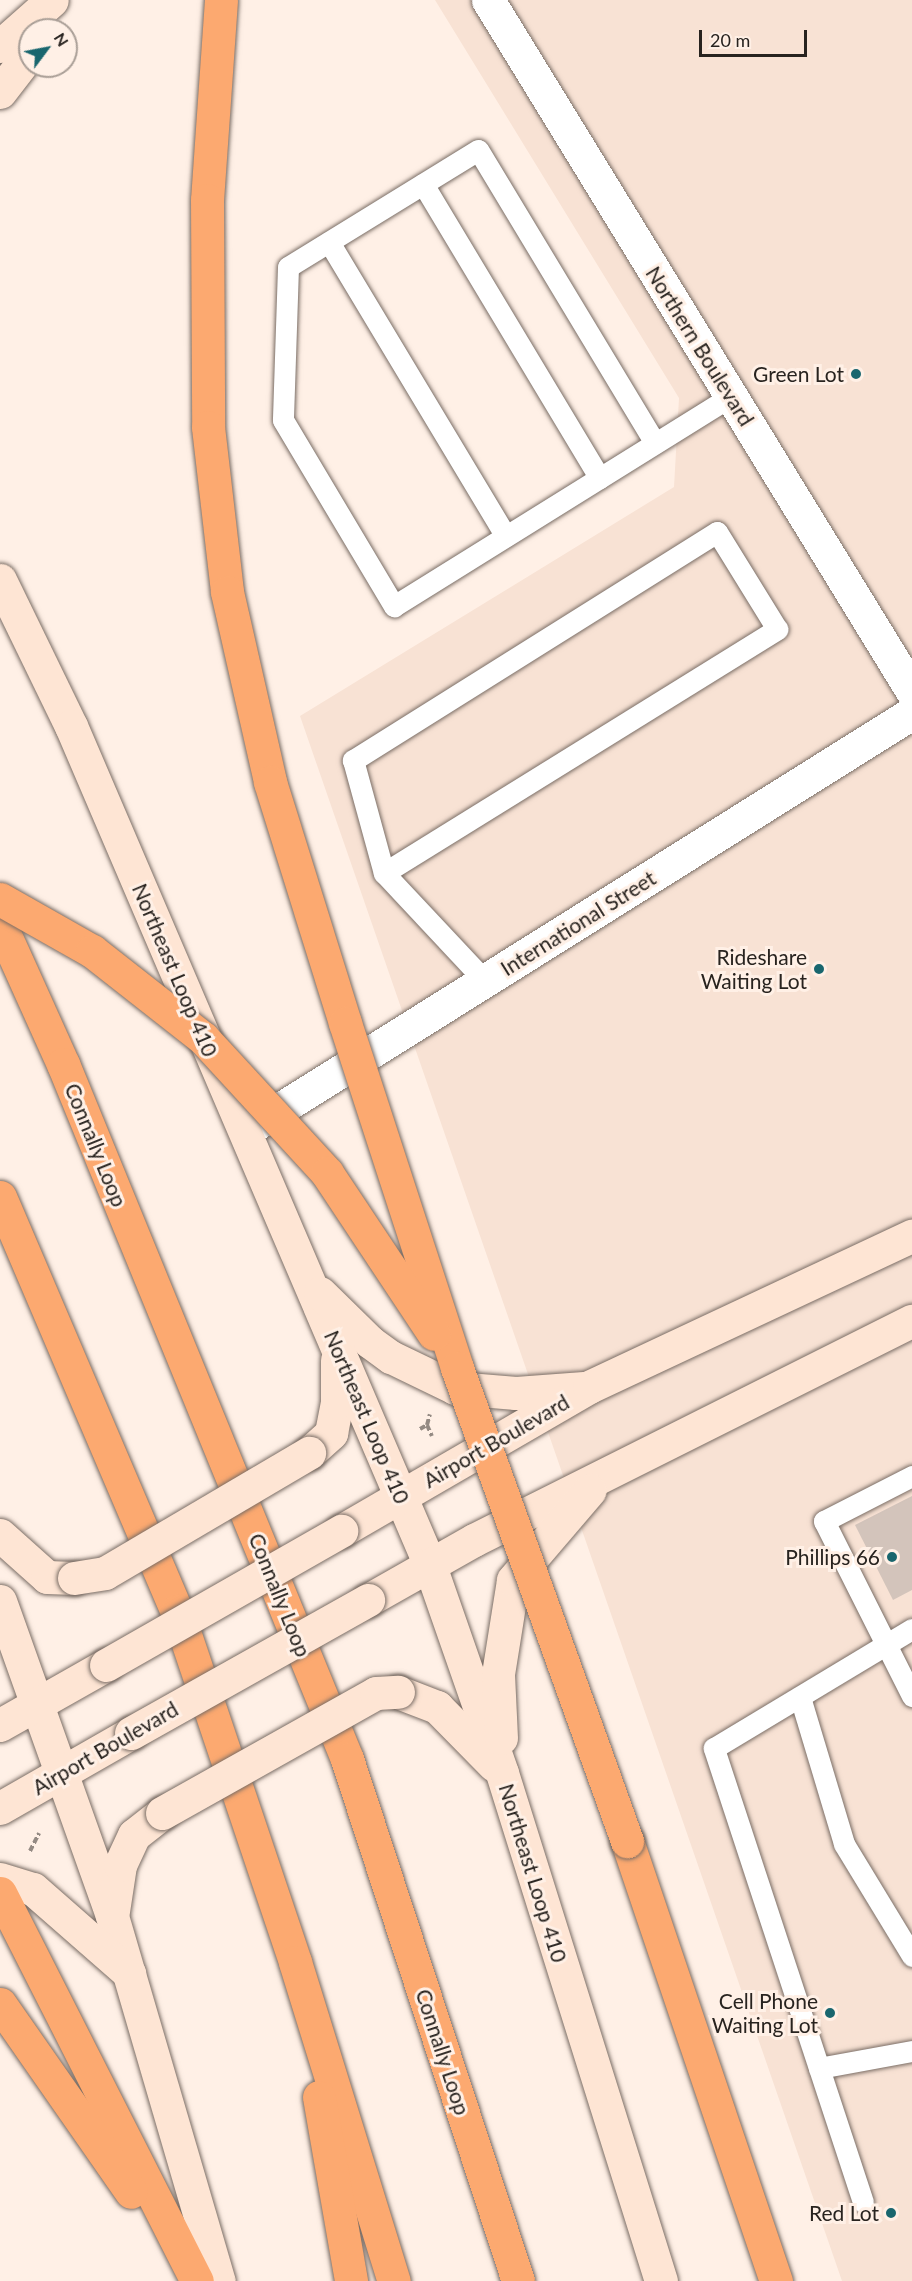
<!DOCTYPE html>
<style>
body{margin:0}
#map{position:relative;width:912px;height:2281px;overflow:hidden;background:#fff0e6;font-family:Lato,sans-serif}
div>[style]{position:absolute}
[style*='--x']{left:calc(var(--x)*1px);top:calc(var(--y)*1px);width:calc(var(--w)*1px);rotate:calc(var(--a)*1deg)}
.built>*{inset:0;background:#f8e2d4}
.building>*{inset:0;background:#d3c4bb}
.path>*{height:4px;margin-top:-2px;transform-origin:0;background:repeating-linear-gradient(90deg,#948a83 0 6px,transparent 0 9px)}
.roads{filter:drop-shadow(0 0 2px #7a6d65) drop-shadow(0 0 2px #7a6d65)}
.lane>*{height:21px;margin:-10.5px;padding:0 10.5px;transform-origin:10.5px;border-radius:10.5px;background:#fff}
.street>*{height:33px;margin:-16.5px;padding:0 16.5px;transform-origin:16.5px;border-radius:16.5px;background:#fff}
.secondary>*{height:33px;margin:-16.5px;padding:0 16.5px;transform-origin:16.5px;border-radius:16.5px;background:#fee5d4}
.highway>*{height:33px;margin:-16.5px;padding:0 16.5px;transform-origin:16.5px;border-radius:16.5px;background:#fca970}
.bridges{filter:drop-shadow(0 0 2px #7a6d65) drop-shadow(0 0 2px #7a6d65)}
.secondary-bridge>*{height:33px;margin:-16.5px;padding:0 16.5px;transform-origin:16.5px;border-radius:16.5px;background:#fee5d4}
.highway-bridge>*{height:33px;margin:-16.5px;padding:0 16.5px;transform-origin:16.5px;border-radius:16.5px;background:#fca970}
.dots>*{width:16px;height:16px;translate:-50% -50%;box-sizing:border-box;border:3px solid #fff0e6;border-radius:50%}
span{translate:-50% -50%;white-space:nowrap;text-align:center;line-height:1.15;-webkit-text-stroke:6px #fff0e6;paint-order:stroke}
.street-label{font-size:21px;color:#28231f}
.poi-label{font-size:21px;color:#28231f}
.right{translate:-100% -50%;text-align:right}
.north{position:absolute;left:18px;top:18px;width:60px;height:60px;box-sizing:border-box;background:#fff0e6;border:2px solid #a99e96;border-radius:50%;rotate:58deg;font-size:16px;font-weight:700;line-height:24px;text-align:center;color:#28231f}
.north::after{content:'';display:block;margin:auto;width:21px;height:27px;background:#19666e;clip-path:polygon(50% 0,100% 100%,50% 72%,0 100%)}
.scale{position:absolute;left:699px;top:30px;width:108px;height:27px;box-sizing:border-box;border:3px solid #28231f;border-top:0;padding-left:8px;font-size:18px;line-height:21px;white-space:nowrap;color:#28231f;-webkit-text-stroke:4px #fff0e6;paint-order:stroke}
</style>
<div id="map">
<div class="built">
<i style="clip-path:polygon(435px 0,912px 0,912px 2281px,842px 2281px,300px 716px,674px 487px,679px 398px)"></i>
</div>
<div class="building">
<i style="clip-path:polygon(912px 1496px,912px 1590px,893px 1600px,855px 1525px)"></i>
</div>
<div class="path">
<i style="--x:427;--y:1425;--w:11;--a:-75"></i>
<i style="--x:420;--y:1429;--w:8;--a:-30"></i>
<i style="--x:427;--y:1425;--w:12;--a:66"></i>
<i style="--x:30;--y:1851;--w:20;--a:-63"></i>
</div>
<div class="roads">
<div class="lane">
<i style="--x:423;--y:184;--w:343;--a:59"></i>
<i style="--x:329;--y:242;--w:343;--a:59"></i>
<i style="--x:655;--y:443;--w:342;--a:-121.1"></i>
<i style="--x:478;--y:150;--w:223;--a:148.4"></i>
<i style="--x:288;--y:267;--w:153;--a:91.9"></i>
<i style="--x:283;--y:420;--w:217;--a:59.2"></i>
<i style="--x:394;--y:606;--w:397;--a:-31.9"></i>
<i style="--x:384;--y:873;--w:463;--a:-31.8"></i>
<i style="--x:777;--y:629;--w:114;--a:-121.7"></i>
<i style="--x:717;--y:532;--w:430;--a:147.9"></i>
<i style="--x:353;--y:760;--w:117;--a:74.7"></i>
<i style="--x:384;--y:873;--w:148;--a:46.9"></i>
<i style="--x:912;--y:1476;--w:99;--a:152.9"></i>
<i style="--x:824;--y:1521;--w:196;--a:63.3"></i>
<i style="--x:800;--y:1697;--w:153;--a:73.3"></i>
<i style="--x:844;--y:1844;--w:131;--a:58.7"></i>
<i style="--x:819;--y:2068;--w:95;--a:-10.4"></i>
<i style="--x:863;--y:2202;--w:478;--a:-108.2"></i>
<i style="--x:714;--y:1748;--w:231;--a:-31"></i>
</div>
<div class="street">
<i style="--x:488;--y:0;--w:811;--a:58.47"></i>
<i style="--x:248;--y:1129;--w:784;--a:-32.07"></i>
</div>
<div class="secondary">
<i style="--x:0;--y:46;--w:69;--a:-41.5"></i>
<i style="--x:0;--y:92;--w:49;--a:-52.4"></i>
<i style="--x:0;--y:580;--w:162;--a:64.1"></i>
<i style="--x:71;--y:726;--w:910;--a:66.84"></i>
<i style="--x:429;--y:1563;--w:222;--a:70.8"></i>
<i style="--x:502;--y:1773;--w:532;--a:72.62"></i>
<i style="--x:320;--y:1293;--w:70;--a:44.4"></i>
<i style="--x:370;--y:1342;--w:26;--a:36"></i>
<i style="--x:391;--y:1357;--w:71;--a:25.8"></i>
<i style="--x:455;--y:1388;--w:61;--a:4.7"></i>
<i style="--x:516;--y:1393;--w:68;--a:-4.2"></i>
<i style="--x:309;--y:1453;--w:30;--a:-42"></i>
<i style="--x:331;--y:1433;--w:32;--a:-79"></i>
<i style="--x:337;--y:1402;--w:42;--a:-90"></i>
<i style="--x:341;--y:1531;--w:287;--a:-30.1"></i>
<i style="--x:589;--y:1387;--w:357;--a:-25.1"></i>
<i style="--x:0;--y:1535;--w:63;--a:41.8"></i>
<i style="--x:47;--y:1577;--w:27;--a:2"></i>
<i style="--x:368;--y:1600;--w:122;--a:-29.5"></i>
<i style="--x:474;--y:1540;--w:490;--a:-26.6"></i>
<i style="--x:0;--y:1601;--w:334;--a:70.4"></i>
<i style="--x:112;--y:1916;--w:380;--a:73.7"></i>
<i style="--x:398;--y:1692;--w:42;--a:21"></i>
<i style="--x:437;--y:1707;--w:81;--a:45.5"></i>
<i style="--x:0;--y:1725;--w:122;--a:-29.5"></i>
<i style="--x:501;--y:1738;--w:64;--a:-92.7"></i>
<i style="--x:498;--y:1674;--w:95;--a:-80.9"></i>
<i style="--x:513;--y:1580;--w:118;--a:-49.5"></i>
<i style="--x:0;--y:1808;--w:151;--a:-29.8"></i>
<i style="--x:0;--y:1879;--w:34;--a:17"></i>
<i style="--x:33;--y:1889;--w:128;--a:41.2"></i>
<i style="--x:113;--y:1911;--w:47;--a:-81.3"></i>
<i style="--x:120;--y:1865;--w:33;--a:-65"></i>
<i style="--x:134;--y:1835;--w:36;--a:-38"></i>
</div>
<div class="highway">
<i style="--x:0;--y:924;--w:154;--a:65.8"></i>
<i style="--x:63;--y:1064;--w:751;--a:67.77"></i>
<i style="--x:347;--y:1759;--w:549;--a:71.86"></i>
<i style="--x:0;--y:1197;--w:450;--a:66.9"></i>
<i style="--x:177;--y:1611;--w:370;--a:71.4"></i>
<i style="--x:295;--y:1962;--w:334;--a:72.8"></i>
<i style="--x:627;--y:1841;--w:465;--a:71.3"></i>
<i style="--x:0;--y:1893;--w:435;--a:63.1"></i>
<i style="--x:0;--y:2004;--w:229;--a:55.1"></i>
<i style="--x:319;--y:2097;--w:187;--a:80.1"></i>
</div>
</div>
<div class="bridges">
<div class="secondary-bridge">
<i style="--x:74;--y:1578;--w:31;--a:-9"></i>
<i style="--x:105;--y:1573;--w:237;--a:-30.5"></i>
<i style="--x:106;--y:1665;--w:271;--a:-29.7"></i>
<i style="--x:131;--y:1733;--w:272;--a:-29.3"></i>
<i style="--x:162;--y:1813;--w:245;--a:-29.3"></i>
<i style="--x:376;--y:1693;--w:22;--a:-3"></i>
</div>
<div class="highway-bridge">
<i style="--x:221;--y:0;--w:200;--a:94"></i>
<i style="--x:207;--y:200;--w:227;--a:89.7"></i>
<i style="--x:208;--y:427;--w:166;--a:83.4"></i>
<i style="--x:227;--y:592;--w:195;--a:77.2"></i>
<i style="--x:270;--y:782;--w:252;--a:72.7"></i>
<i style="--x:345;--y:1023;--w:363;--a:72"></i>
<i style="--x:457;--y:1368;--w:503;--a:70.23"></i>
<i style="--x:0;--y:899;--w:106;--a:29.5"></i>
<i style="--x:92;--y:951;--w:141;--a:38.1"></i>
<i style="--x:203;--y:1038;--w:183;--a:47.4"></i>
<i style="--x:327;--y:1173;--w:193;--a:56.4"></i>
</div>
</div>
<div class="dots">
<i style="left:856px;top:374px;background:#19666e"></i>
<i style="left:819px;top:969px;background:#19666e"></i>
<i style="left:892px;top:1557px;background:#19666e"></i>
<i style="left:830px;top:2013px;background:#19666e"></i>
<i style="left:891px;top:2213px;background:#19666e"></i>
</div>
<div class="street-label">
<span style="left:700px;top:346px;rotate:58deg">Northern Boulevard</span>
<span style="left:578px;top:923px;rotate:-32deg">International Street</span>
<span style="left:175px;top:970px;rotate:67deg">Northeast Loop 410</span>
<span style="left:96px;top:1145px;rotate:68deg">Connally Loop</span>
<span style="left:367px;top:1417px;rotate:67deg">Northeast Loop 410</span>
<span style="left:496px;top:1441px;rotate:-30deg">Airport Boulevard</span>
<span style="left:280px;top:1595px;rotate:68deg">Connally Loop</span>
<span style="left:105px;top:1748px;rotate:-30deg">Airport Boulevard</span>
<span style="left:533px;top:1873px;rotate:73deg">Northeast Loop 410</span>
<span style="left:443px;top:2052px;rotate:72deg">Connally Loop</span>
</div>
<div class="poi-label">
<span class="right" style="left:844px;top:374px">Green Lot</span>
<span class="right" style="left:807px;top:969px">Rideshare<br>Waiting Lot</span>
<span class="right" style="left:880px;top:1557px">Phillips 66</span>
<span class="right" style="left:818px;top:2013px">Cell Phone<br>Waiting Lot</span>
<span class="right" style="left:879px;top:2213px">Red Lot</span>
</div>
<div class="north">N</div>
<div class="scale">20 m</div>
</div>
